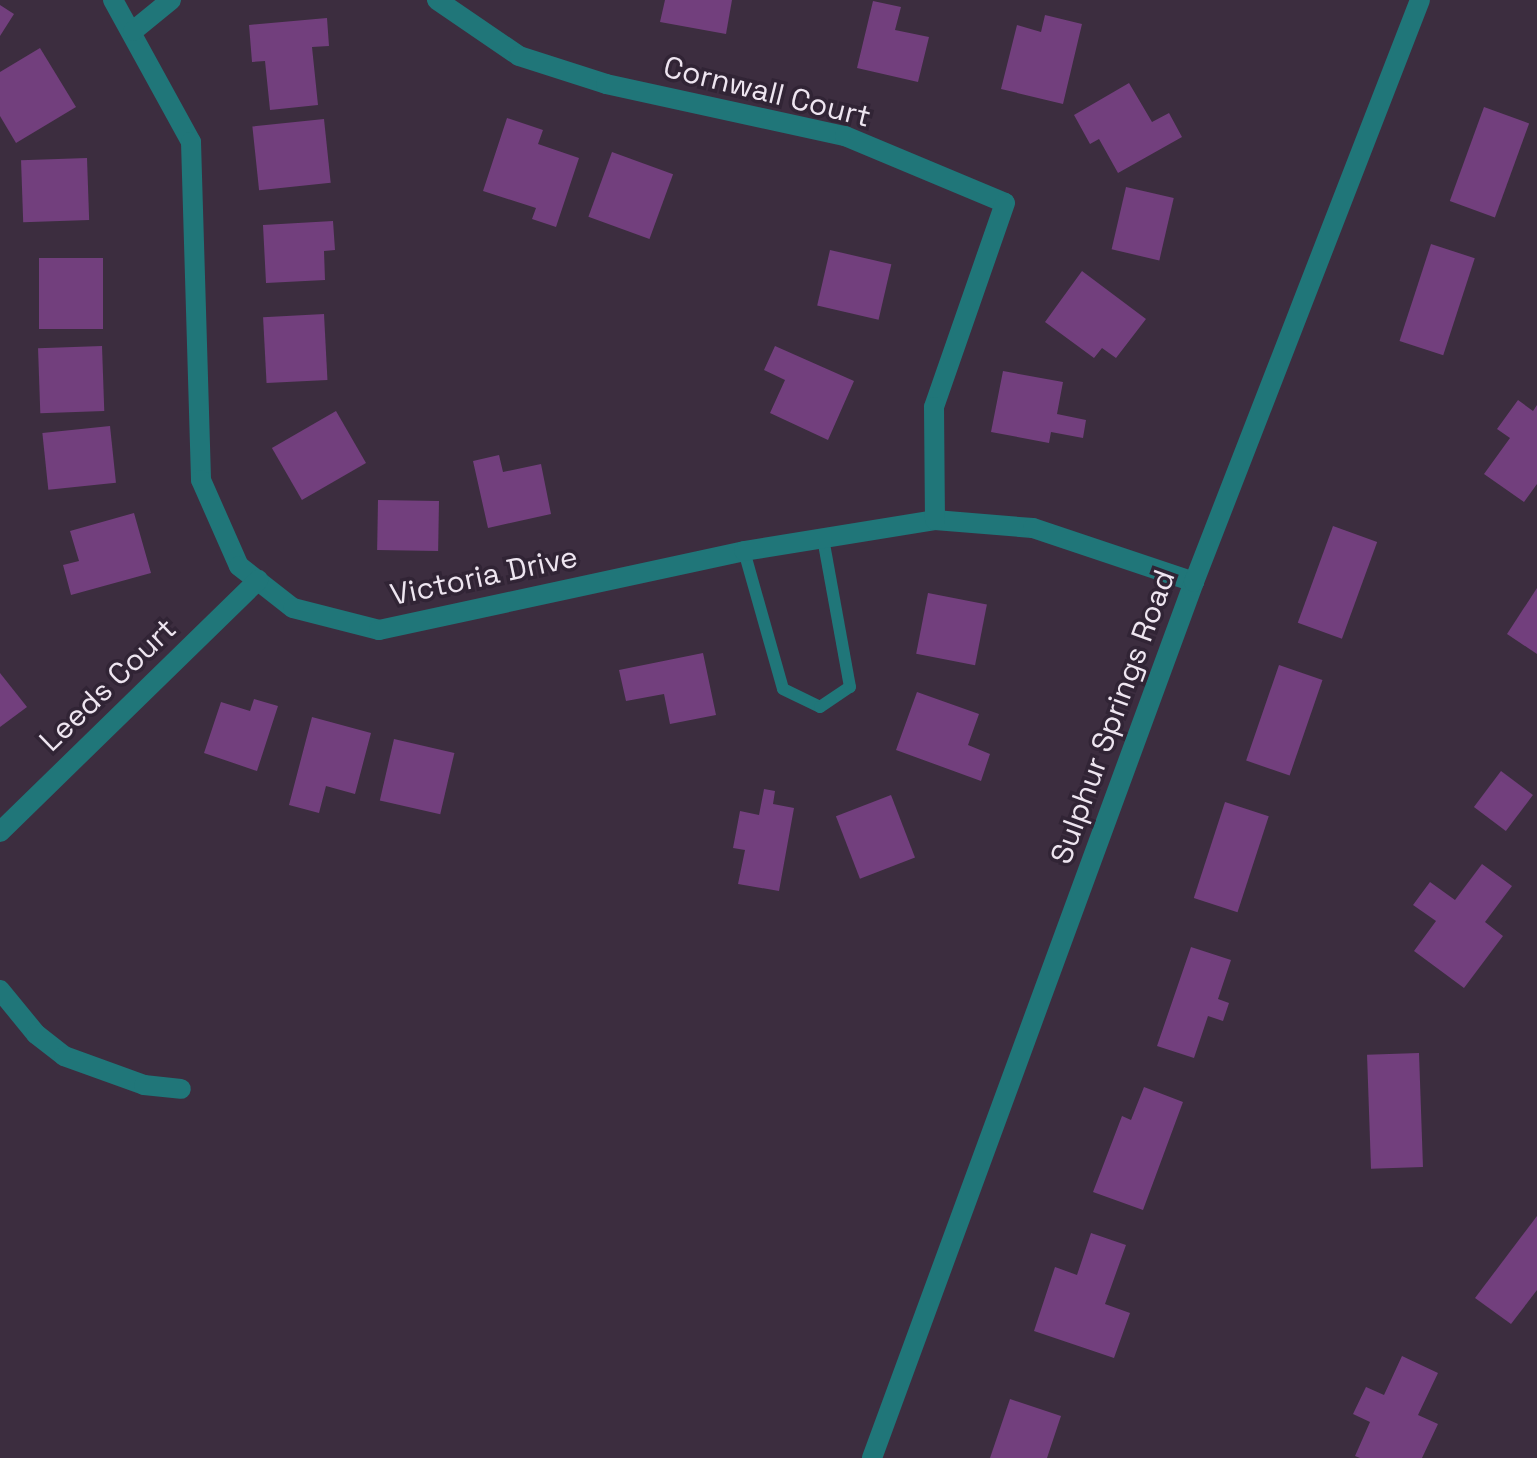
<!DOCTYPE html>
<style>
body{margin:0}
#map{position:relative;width:1537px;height:1458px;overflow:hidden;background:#3c2d3f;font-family:"Space Grotesk",sans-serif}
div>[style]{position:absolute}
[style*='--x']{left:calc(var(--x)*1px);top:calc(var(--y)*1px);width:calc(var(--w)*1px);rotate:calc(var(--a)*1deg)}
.building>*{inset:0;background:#723f7d;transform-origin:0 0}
.service>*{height:12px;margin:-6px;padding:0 6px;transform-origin:6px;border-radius:6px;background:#207679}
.minor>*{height:20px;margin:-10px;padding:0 10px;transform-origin:10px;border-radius:10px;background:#207679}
.tertiary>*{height:20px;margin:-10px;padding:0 10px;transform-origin:10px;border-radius:10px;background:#207679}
span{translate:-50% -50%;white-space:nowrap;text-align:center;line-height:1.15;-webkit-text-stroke:7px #312435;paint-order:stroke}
.street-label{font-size:30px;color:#eee5f0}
</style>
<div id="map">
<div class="building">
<i style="clip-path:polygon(665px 0,732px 0,726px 34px,660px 22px)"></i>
<i style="clip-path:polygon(873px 1px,901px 7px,895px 30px,929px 37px,918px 82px,857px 68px)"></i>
<i style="clip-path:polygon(0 5px,14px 14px,0 36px)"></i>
<i style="clip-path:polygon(1045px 15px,1082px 24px,1063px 104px,1001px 89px,1017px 25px,1041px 32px)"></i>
<i style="clip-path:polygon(327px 18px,329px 46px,312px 47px,318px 105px,270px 110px,265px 61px,252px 62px,249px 25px)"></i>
<i style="clip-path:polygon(40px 48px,76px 107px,16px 143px,0 116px,0 72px)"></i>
<i style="clip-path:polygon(1129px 83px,1152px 122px,1169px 113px,1182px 137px,1118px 173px,1099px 139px,1090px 144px,1074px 115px)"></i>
<i style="left:1484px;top:107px;width:48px;height:100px;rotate:20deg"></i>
<i style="clip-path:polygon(507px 118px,543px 130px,538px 144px,579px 158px,556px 227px,532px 219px,536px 208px,483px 191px)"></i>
<i style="left:324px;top:119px;width:64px;height:72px;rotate:84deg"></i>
<i style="left:612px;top:152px;width:65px;height:69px;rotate:20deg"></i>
<i style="left:87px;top:158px;width:62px;height:66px;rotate:88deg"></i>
<i style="left:1126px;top:187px;width:49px;height:64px;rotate:13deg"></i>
<i style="clip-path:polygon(333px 221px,335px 250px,324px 251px,325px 280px,266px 283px,263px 225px)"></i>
<i style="left:1431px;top:244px;width:46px;height:102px;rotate:18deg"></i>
<i style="left:830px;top:250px;width:63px;height:57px;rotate:13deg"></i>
<i style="left:39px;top:258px;width:64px;height:71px"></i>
<i style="clip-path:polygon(1082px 271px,1146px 319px,1116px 358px,1102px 348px,1094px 358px,1045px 322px)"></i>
<i style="left:324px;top:314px;width:66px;height:61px;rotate:87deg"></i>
<i style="left:102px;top:346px;width:65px;height:64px;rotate:88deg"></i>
<i style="clip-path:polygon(775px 346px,854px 381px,828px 440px,770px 413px,785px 380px,764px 370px)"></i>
<i style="clip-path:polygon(1003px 371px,1063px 382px,1057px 414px,1086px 420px,1083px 438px,1051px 432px,1049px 443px,991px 432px)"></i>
<i style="clip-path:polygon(1518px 400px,1533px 411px,1537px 405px,1537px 484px,1524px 502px,1484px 474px,1510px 438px,1497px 429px)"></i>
<i style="left:336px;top:411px;width:60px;height:74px;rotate:60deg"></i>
<i style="left:110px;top:426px;width:57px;height:68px;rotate:84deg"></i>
<i style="clip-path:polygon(499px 455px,503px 472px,541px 464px,551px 514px,488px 528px,473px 461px)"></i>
<i style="left:378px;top:500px;width:61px;height:50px;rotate:1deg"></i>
<i style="clip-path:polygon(134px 513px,151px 573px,71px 595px,63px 565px,79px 561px,70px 531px)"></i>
<i style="left:1333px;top:526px;width:47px;height:103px;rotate:20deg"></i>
<i style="clip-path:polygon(1537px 588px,1537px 654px,1507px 634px)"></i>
<i style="left:928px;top:593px;width:60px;height:62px;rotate:11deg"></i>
<i style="clip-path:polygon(703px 653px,716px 715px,670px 724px,664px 694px,626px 701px,619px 670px)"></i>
<i style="left:1279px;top:665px;width:46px;height:101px;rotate:19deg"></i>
<i style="clip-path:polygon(0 673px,27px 707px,0 727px)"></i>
<i style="clip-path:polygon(917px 692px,979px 714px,968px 745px,990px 754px,981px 781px,896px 750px)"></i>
<i style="clip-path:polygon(254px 699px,278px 706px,257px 771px,204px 753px,221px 702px,250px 711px)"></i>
<i style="clip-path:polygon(312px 717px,371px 733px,355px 794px,326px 786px,319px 813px,289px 805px)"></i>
<i style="left:394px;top:739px;width:62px;height:63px;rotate:13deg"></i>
<i style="left:1501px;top:771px;width:40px;height:45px;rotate:37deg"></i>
<i style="clip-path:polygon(764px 789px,775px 791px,773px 804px,794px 808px,779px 891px,738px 884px,745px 850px,733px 848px,740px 811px,759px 815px)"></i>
<i style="left:891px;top:795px;width:67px;height:59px;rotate:69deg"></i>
<i style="left:1225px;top:802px;width:46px;height:101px;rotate:18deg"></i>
<i style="clip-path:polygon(1482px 864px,1512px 886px,1485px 922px,1503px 936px,1464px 988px,1414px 951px,1436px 921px,1413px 905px,1430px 882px,1455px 900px)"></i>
<i style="clip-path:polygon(1191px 947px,1231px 960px,1218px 999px,1229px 1003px,1223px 1021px,1208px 1016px,1194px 1058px,1157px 1046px)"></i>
<i style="left:1419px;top:1053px;width:114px;height:52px;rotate:88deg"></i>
<i style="clip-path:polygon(1144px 1087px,1183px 1102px,1143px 1210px,1093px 1192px,1122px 1116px,1131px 1120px)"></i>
<i style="clip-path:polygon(1537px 1216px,1537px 1290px,1511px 1324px,1475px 1298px)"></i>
<i style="clip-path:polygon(1091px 1233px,1126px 1245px,1105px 1304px,1130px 1313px,1114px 1358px,1034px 1331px,1055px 1267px,1077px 1275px)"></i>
<i style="clip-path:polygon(1402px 1356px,1438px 1373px,1418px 1415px,1438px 1424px,1422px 1458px,1360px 1458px,1355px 1456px,1370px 1422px,1353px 1414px,1366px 1387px,1384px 1395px)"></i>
<i style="clip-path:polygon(1010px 1399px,1061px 1416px,1047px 1458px,990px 1458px)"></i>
</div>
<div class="service">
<i style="--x:744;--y:551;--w:143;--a:74.2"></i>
<i style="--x:783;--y:689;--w:41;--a:25.9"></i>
<i style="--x:820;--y:707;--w:36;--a:-34"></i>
<i style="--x:850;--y:687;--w:151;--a:-100.3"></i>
</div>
<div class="minor">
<i style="--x:113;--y:0;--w:162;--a:61.2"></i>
<i style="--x:191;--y:142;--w:338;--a:88.3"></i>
<i style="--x:201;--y:480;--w:94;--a:66.2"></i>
<i style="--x:239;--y:566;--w:68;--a:37.9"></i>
<i style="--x:293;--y:608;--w:89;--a:14.3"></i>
<i style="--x:379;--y:630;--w:373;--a:-12.2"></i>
<i style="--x:744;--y:551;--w:193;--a:-9.2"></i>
<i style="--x:935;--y:520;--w:98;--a:4.7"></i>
<i style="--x:1033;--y:528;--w:170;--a:18.5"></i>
<i style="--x:437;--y:0;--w:99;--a:34.3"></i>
<i style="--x:519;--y:56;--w:91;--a:17.8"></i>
<i style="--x:606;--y:84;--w:245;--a:12.3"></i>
<i style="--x:845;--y:136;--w:173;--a:22.7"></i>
<i style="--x:1005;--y:203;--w:216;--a:109.2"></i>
<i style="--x:934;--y:407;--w:113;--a:89.5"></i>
<i style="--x:133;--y:31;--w:49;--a:-39.2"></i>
<i style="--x:0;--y:832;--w:361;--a:-44.3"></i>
<i style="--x:0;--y:990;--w:57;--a:50.7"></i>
<i style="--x:36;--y:1034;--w:36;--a:38"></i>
<i style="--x:64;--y:1056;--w:85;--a:19.9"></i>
<i style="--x:144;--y:1085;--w:37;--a:6"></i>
</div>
<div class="tertiary">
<i style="--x:872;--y:1458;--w:933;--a:-69.82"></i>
<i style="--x:1194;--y:582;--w:624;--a:-68.78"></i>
</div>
<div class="street-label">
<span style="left:767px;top:92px;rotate:14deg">Cornwall Court</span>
<span style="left:484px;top:576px;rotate:-12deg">Victoria Drive</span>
<span style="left:108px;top:685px;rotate:-44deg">Leeds Court</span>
<span style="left:1113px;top:717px;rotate:-70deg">Sulphur Springs Road</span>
</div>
</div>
